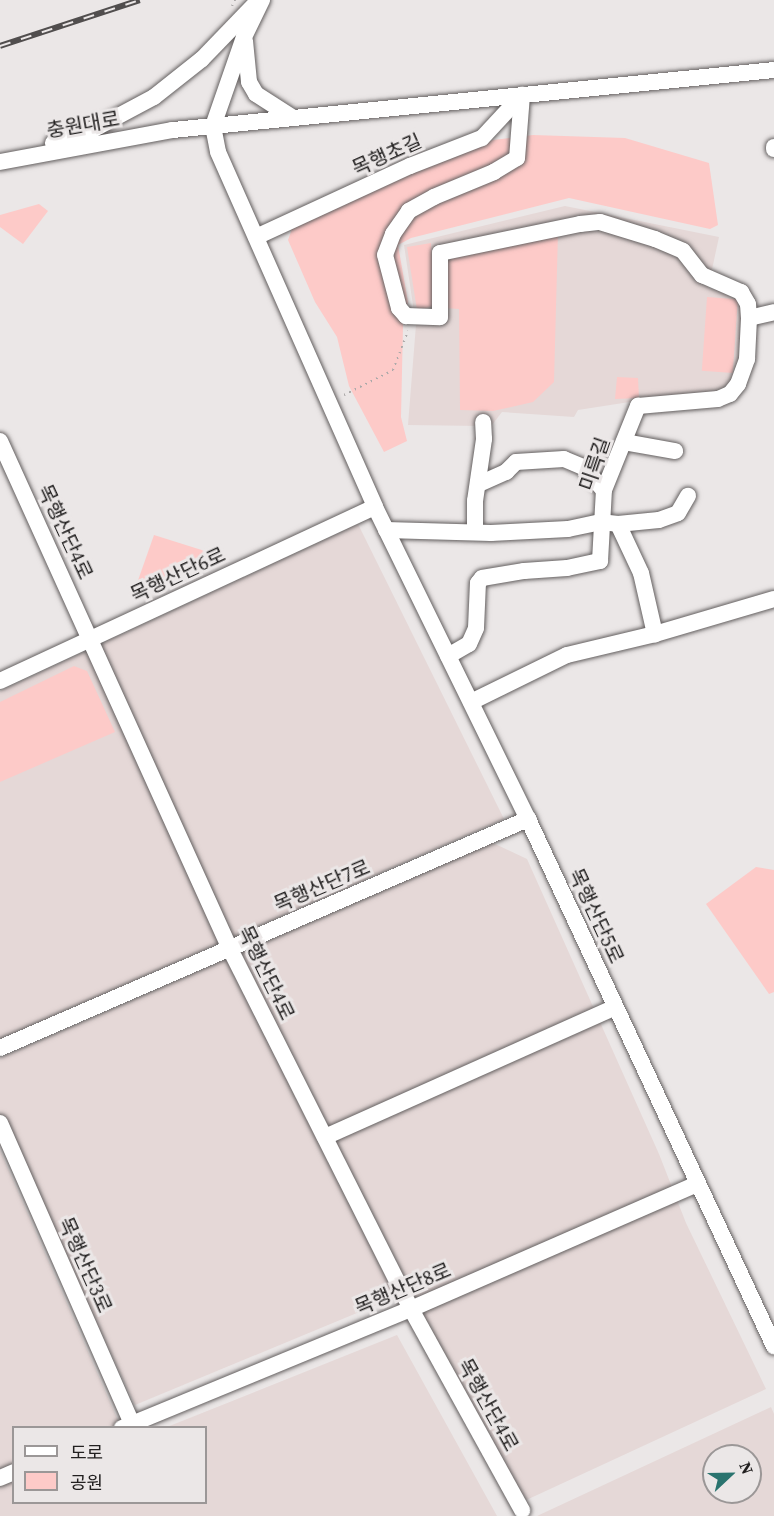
<!DOCTYPE html>
<meta charset="utf-8">
<style>
body{margin:0}
#map{position:relative;width:774px;height:1516px;overflow:hidden;background:#ebe7e7;font-family:"Source Serif 4","Noto Sans KR",serif}
div>[style]{position:absolute}
[style*='--x']{left:calc(var(--x)*1px);top:calc(var(--y)*1px);width:calc(var(--w)*1px);rotate:calc(var(--a)*1deg)}
.built>*{inset:0;background:#e5d8d7}
.green>*{inset:0;background:#fdcac8;transform-origin:0 0}
.path>*{height:2px;margin-top:-1px;transform-origin:0;background:repeating-linear-gradient(90deg,#aca9a9 0 1.5px,transparent 0 6px)}
.roads{filter:drop-shadow(0 0 2px #635f5f) drop-shadow(0 0 2px #635f5f)}
.minor>*{height:16px;margin:-8px;padding:0 8px;transform-origin:8px;border-radius:8px;background:#fff}
.rail>*{height:6px;margin-top:-3px;transform-origin:0;background:repeating-linear-gradient(90deg,#ebe7e7 0 11px,#514e4e 0 22px);box-sizing:border-box;border-block:2px solid #514e4e}
span{translate:-50% -50%;white-space:nowrap;text-align:center;line-height:1.15;-webkit-text-stroke:6px #ebe7e7;paint-order:stroke}
.street-label{font-size:20px;color:#222020}
.legend{position:absolute;left:12px;top:1426px;width:195px;height:78px;box-sizing:border-box;background:#ebe7e7;border:2px solid #9b9797;margin:0;padding:8px 10px;list-style:none;font-size:18px;color:#222020}
.legend li{display:flex;align-items:center;gap:12px;height:30px}
.legend b{width:30px;border:2px solid #9b9797}
.north{position:absolute;left:702px;top:1444px;width:60px;height:60px;box-sizing:border-box;background:#ebe7e7;border:2px solid #9b9797;border-radius:50%;rotate:68deg;font-size:16px;font-weight:700;line-height:24px;text-align:center;color:#222020}
.north::after{content:'';display:block;margin:auto;width:21px;height:27px;background:#2a746f;clip-path:polygon(50% 0,100% 100%,50% 72%,0 100%)}
</style>
<div id="map">
<div class="built">
<i style="clip-path:polygon(565px 206px,719px 237px,708px 288px,739px 296px,745px 310px,742px 374px,724px 392px,636px 401px,578px 410px,574px 417px,502px 412px,492px 425px,481px 426px,408px 425px,416px 325px,404px 245px)"></i>
<i style="clip-path:polygon(358px 524px,504px 819px,0 1039px,0 691px)"></i>
<i style="clip-path:polygon(493px 843px,527px 859px,659px 1154px,686px 1223px,766px 1389px,522px 1502px,410px 1291px,135px 1405px,0 1116px,0 1058px)"></i>
<i style="clip-path:polygon(0 1150px,121px 1427px,14px 1428px,14px 1502px,206px 1502px,206px 1428px,167px 1427px,397px 1335px,497px 1516px,0 1516px)"></i>
<i style="clip-path:polygon(evenodd,771px 1407px,774px 1414px,774px 1516px,537px 1516px,771px 1407px,714px 1456px,750px 1456px,750px 1492px,714px 1492px,714px 1456px)"></i>
</div>
<div class="green">
<i style="clip-path:polygon(533px 135px,625px 138px,709px 163px,718px 225px,710px 229px,569px 198px,411px 238px,398px 245px,408px 302px,403px 326px,401px 417px,407px 441px,384px 452px,349px 386px,337px 337px,315px 302px,288px 240px,292px 229px,360px 195px,493px 140px)"></i>
<i style="clip-path:polygon(39px 204px,48px 211px,23px 244px,0 227px,0 215px)"></i>
<i style="clip-path:polygon(558px 233px,554px 382px,533px 402px,493px 411px,460px 410px,459px 309px,446px 308px,448px 257px)"></i>
<i style="clip-path:polygon(431px 243px,435px 306px,417px 310px,407px 247px)"></i>
<i style="left:707px;top:297px;width:31px;height:74px;rotate:4deg"></i>
<i style="clip-path:polygon(617px 377px,638px 378px,639px 398px,615px 399px)"></i>
<i style="clip-path:polygon(154px 535px,208px 552px,210px 556px,137px 590px,136px 586px)"></i>
<i style="clip-path:polygon(74px 666px,87px 671px,115px 732px,0 782px,0 702px)"></i>
<i style="clip-path:polygon(756px 867px,774px 870px,774px 992px,769px 994px,706px 904px)"></i>
</div>
<div class="path">
<i style="--x:232;--y:6;--w:7;--a:-63"></i>
<i style="--x:344;--y:395;--w:55;--a:-27"></i>
<i style="--x:393;--y:370;--w:42;--a:-69"></i>
</div>
<div class="roads">
<div class="minor">
<i style="--x:262;--y:0;--w:41;--a:115.9"></i>
<i style="--x:244;--y:37;--w:94;--a:109.2"></i>
<i style="--x:213;--y:126;--w:26;--a:79"></i>
<i style="--x:218;--y:152;--w:388;--a:66.1"></i>
<i style="--x:375;--y:507;--w:347;--a:63.9"></i>
<i style="--x:528;--y:819;--w:582;--a:64.98"></i>
<i style="--x:245;--y:41;--w:41;--a:84.4"></i>
<i style="--x:249;--y:82;--w:14;--a:60"></i>
<i style="--x:256;--y:94;--w:43;--a:32.6"></i>
<i style="--x:522;--y:95;--w:63;--a:94.5"></i>
<i style="--x:517;--y:158;--w:27;--a:149"></i>
<i style="--x:494;--y:172;--w:65;--a:157.4"></i>
<i style="--x:434;--y:197;--w:29;--a:151"></i>
<i style="--x:409;--y:211;--w:28;--a:125"></i>
<i style="--x:393;--y:234;--w:22;--a:111"></i>
<i style="--x:385;--y:255;--w:55;--a:75.2"></i>
<i style="--x:399;--y:308;--w:11;--a:49"></i>
<i style="--x:406;--y:316;--w:34;--a:2"></i>
<i style="--x:440;--y:317;--w:64;--a:-90"></i>
<i style="--x:440;--y:253;--w:143;--a:-11.7"></i>
<i style="--x:580;--y:224;--w:20;--a:-6"></i>
<i style="--x:600;--y:222;--w:58;--a:17.2"></i>
<i style="--x:655;--y:239;--w:30;--a:23"></i>
<i style="--x:683;--y:251;--w:31;--a:52"></i>
<i style="--x:702;--y:275;--w:43;--a:23.6"></i>
<i style="--x:741;--y:292;--w:14;--a:60"></i>
<i style="--x:748;--y:304;--w:14;--a:86"></i>
<i style="--x:53;--y:143;--w:43;--a:-18.9"></i>
<i style="--x:94;--y:129;--w:68;--a:-28.1"></i>
<i style="--x:154;--y:97;--w:61;--a:-38.4"></i>
<i style="--x:202;--y:59;--w:78;--a:-46"></i>
<i style="--x:774;--y:149;--w:2;--a:-90"></i>
<i style="--x:0;--y:162;--w:176;--a:-10.5"></i>
<i style="--x:173;--y:130;--w:604;--a:-5.7"></i>
<i style="--x:256;--y:237;--w:170;--a:-24.8"></i>
<i style="--x:410;--y:166;--w:77;--a:-21.3"></i>
<i style="--x:482;--y:138;--w:59;--a:-47.1"></i>
<i style="--x:0;--y:441;--w:558;--a:65.64"></i>
<i style="--x:230;--y:949;--w:403;--a:63.3"></i>
<i style="--x:411;--y:1309;--w:230;--a:61.1"></i>
<i style="--x:624;--y:442;--w:52;--a:10"></i>
<i style="--x:479;--y:484;--w:30;--a:-24"></i>
<i style="--x:506;--y:472;--w:14;--a:-45"></i>
<i style="--x:516;--y:462;--w:48;--a:-3.6"></i>
<i style="--x:564;--y:459;--w:21;--a:23"></i>
<i style="--x:583;--y:467;--w:31;--a:48"></i>
<i style="--x:618;--y:524;--w:54;--a:64.9"></i>
<i style="--x:641;--y:573;--w:63;--a:77.1"></i>
<i style="--x:386;--y:530;--w:105;--a:1.6"></i>
<i style="--x:491;--y:533;--w:77;--a:-3"></i>
<i style="--x:568;--y:529;--w:33;--a:-12"></i>
<i style="--x:600;--y:522;--w:18;--a:6"></i>
<i style="--x:618;--y:524;--w:41;--a:-5.6"></i>
<i style="--x:659;--y:520;--w:20;--a:-20"></i>
<i style="--x:678;--y:513;--w:20;--a:-60"></i>
<i style="--x:475;--y:532;--w:31;--a:-90"></i>
<i style="--x:475;--y:501;--w:63;--a:-81.7"></i>
<i style="--x:484;--y:439;--w:17;--a:-93"></i>
<i style="--x:448;--y:656;--w:24;--a:-30"></i>
<i style="--x:469;--y:644;--w:17;--a:-66"></i>
<i style="--x:476;--y:628;--w:45;--a:-87.5"></i>
<i style="--x:478;--y:583;--w:6;--a:-51"></i>
<i style="--x:482;--y:578;--w:43;--a:-9.5"></i>
<i style="--x:524;--y:571;--w:43;--a:-4"></i>
<i style="--x:567;--y:568;--w:34;--a:-12"></i>
<i style="--x:600;--y:561;--w:71;--a:-86.8"></i>
<i style="--x:604;--y:490;--w:91;--a:-68"></i>
<i style="--x:638;--y:406;--w:80;--a:-5"></i>
<i style="--x:718;--y:399;--w:13;--a:-23"></i>
<i style="--x:730;--y:394;--w:13;--a:-51"></i>
<i style="--x:738;--y:384;--w:27;--a:-70"></i>
<i style="--x:747;--y:359;--w:41;--a:-87.2"></i>
<i style="--x:749;--y:318;--w:26;--a:-13"></i>
<i style="--x:0;--y:681;--w:413;--a:-24.9"></i>
<i style="--x:471;--y:702;--w:107;--a:-26.1"></i>
<i style="--x:567;--y:655;--w:90;--a:-13.4"></i>
<i style="--x:655;--y:634;--w:124;--a:-16.4"></i>
<i style="--x:0;--y:1048;--w:576;--a:-23.45"></i>
<i style="--x:0;--y:1123;--w:329;--a:66.3"></i>
<i style="--x:325;--y:1137;--w:318;--a:-24.1"></i>
<i style="--x:122;--y:1428;--w:313;--a:-22.4"></i>
<i style="--x:411;--y:1309;--w:312;--a:-23.6"></i>
<i style="--x:0;--y:1478;--w:15;--a:-23"></i>
</div>
</div>
<div class="rail">
<i style="--x:0;--y:46;--w:147;--a:-18.2"></i>
</div>
<div class="street-label">
<span style="left:83px;top:125px;rotate:-10deg">충원대로</span>
<span style="left:387px;top:155px;rotate:-24deg">목행초길</span>
<span style="left:595px;top:464px;rotate:-71deg">미륵길</span>
<span style="left:65px;top:532px;rotate:65deg">목행산단4로</span>
<span style="left:178px;top:575px;rotate:-25deg">목행산단6로</span>
<span style="left:322px;top:886px;rotate:-23deg">목행산단7로</span>
<span style="left:596px;top:916px;rotate:65deg">목행산단5로</span>
<span style="left:266px;top:973px;rotate:64deg">목행산단4로</span>
<span style="left:85px;top:1265px;rotate:66deg">목행산단3로</span>
<span style="left:403px;top:1289px;rotate:-23deg">목행산단8로</span>
<span style="left:488px;top:1405px;rotate:61deg">목행산단4로</span>
</div>
<ul class="legend">
<li><b style="height:8px;background:#fff"></b>도로</li>
<li><b style="height:16px;background:#fdcac8"></b>공원</li>
</ul>
<div class="north">N</div>
</div>
